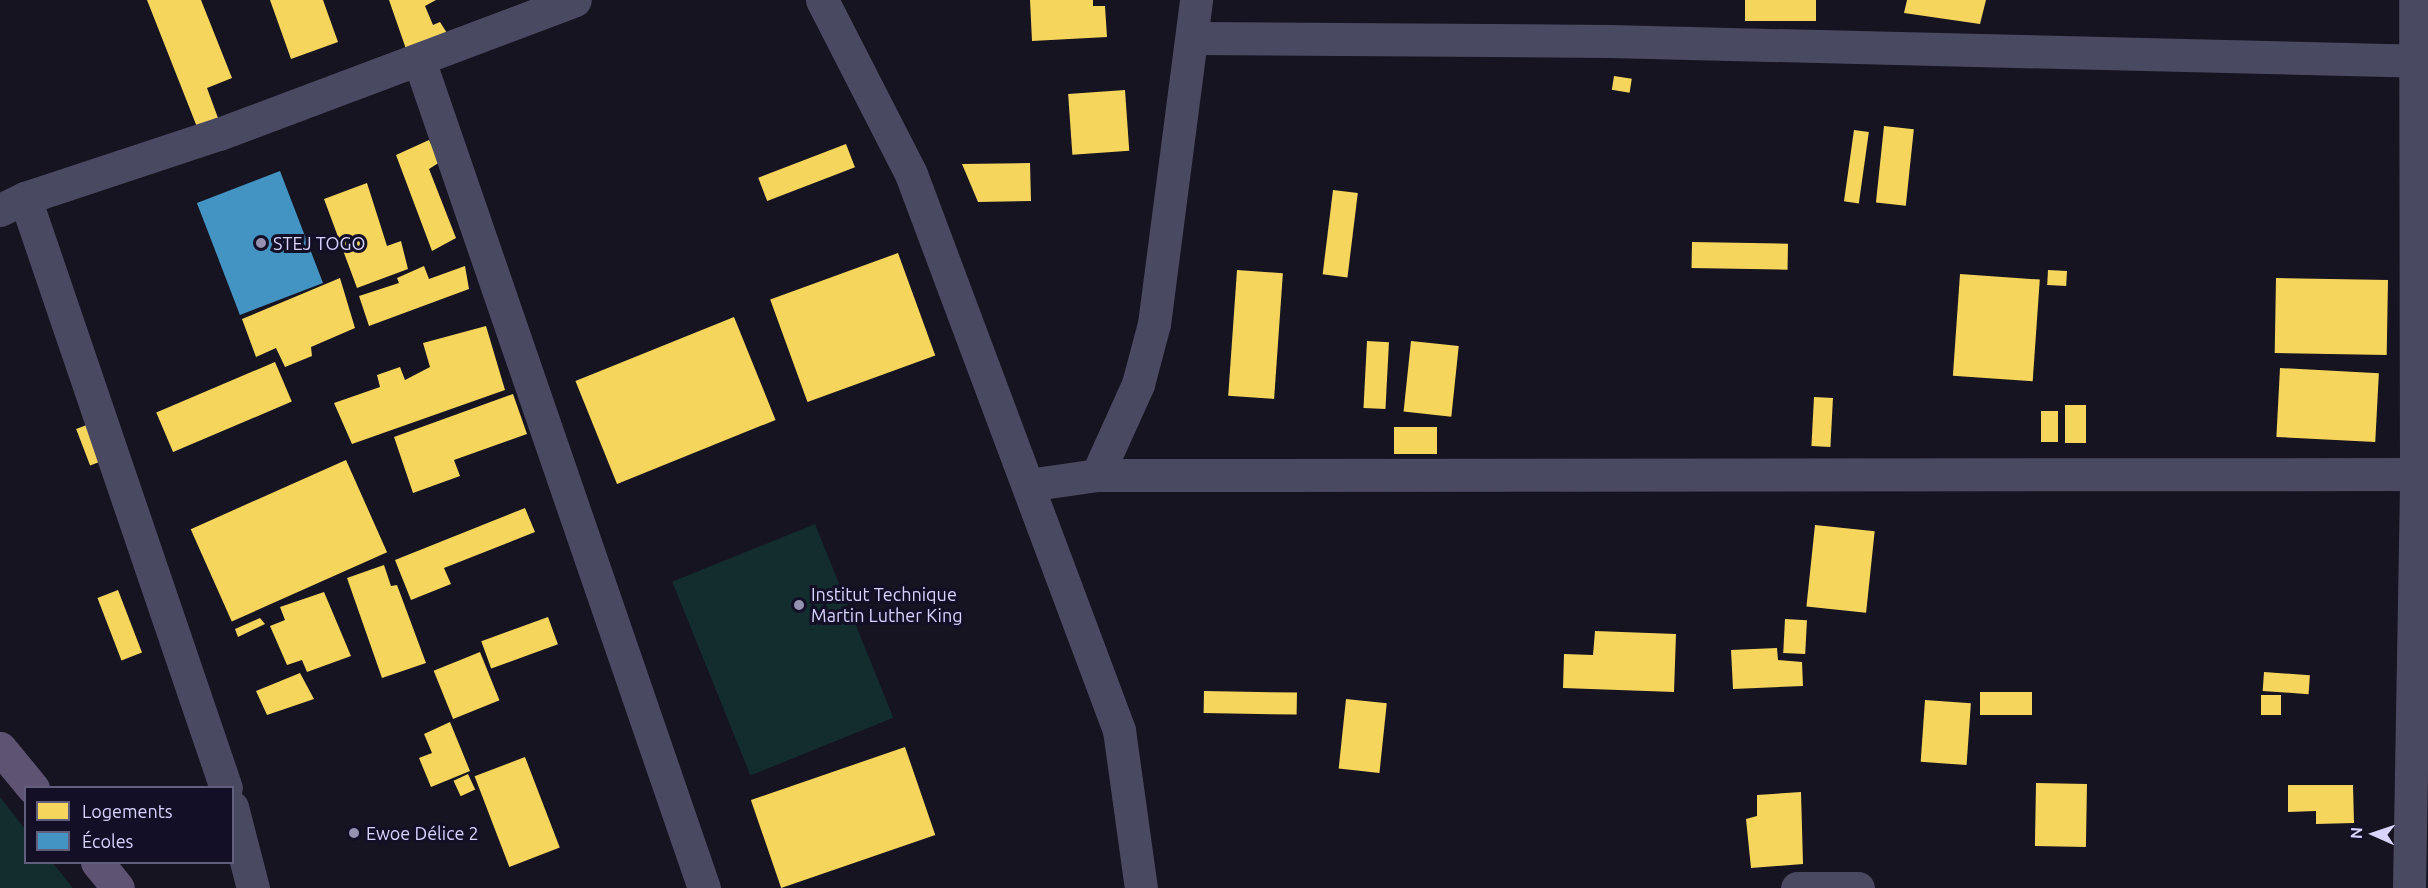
<!DOCTYPE html>
<meta charset="utf-8">
<style>
body{margin:0}
#map{position:relative;width:2428px;height:888px;overflow:hidden;background:#161421;font-family:Ubuntu,sans-serif}
div>[style]{position:absolute}
[style*='--x']{left:calc(var(--x)*1px);top:calc(var(--y)*1px);width:calc(var(--w)*1px);rotate:calc(var(--a)*1deg)}
.green>*{inset:0;background:#132c2d;transform-origin:0 0}
.homes>*{inset:0;background:#f6d55c;transform-origin:0 0}
.schools>*{inset:0;background:#4393c3;transform-origin:0 0}
.minor>*{height:33px;margin:-16.5px;padding:0 16.5px;transform-origin:16.5px;border-radius:16.5px;background:#4a4962}
.primary>*{height:33px;margin:-16.5px;padding:0 16.5px;transform-origin:16.5px;border-radius:16.5px;background:#5e5373}
.dots>*{width:16px;height:16px;translate:-50% -50%;box-sizing:border-box;border:3px solid #130f26;border-radius:50%}
span{translate:-50% -50%;white-space:nowrap;text-align:center;line-height:1.15;-webkit-text-stroke:6px #130f26;paint-order:stroke}
.poi-label{font-size:18px;color:#d9d4ff}
.left{translate:0 -50%;text-align:left}
.legend{position:absolute;left:24px;top:786px;width:210px;height:78px;box-sizing:border-box;background:#130f26;border:2px solid #625e7d;margin:0;padding:8px 10px;list-style:none;font-size:18px;color:#d9d4ff}
.legend li{display:flex;align-items:center;gap:12px;height:30px}
.legend b{width:30px;border:2px solid #625e7d}
.north{position:absolute;left:2344px;top:804px;width:60px;height:60px;-webkit-text-stroke:4px #130f26;paint-order:stroke;rotate:273deg;font-size:16px;font-weight:700;line-height:24px;text-align:center;color:#d9d4ff}
.north::after{content:'';display:block;margin:auto;width:21px;height:27px;background:#d9d4ff;clip-path:polygon(50% 0,100% 100%,50% 72%,0 100%)}
</style>
<div id="map">
<div class="green">
<i style="left:815px;top:524px;width:209px;height:154px;rotate:68deg"></i>
<i style="clip-path:polygon(0 797px,25px 829px,26px 862px,53px 863px,73px 888px,0 888px)"></i>
</div>
<div class="homes">
<i style="clip-path:polygon(147px 0,201px 0,232px 78px,207px 88px,218px 118px,197px 127px)"></i>
<i style="clip-path:polygon(270px 0,323px 0,338px 42px,291px 59px)"></i>
<i style="clip-path:polygon(389px 0,436px 0,425px 6px,433px 25px,440px 22px,447px 33px,406px 49px)"></i>
<i style="clip-path:polygon(1030px 0,1093px 0,1093px 6px,1105px 6px,1107px 37px,1032px 41px)"></i>
<i style="left:1745px;top:0;width:71px;height:21px"></i>
<i style="clip-path:polygon(1907px 0,1986px 0,1980px 24px,1904px 13px)"></i>
<i style="left:1614px;top:76px;width:18px;height:14px;rotate:9deg"></i>
<i style="left:1125px;top:90px;width:61px;height:57px;rotate:86deg"></i>
<i style="left:1884px;top:126px;width:30px;height:77px;rotate:6deg"></i>
<i style="left:1854px;top:130px;width:15px;height:72px;rotate:8deg"></i>
<i style="clip-path:polygon(429px 140px,440px 162px,429px 169px,456px 238px,432px 251px,396px 155px)"></i>
<i style="left:846px;top:144px;width:25px;height:94px;rotate:69deg"></i>
<i style="clip-path:polygon(1030px 163px,1031px 201px,978px 202px,962px 164px)"></i>
<i style="clip-path:polygon(367px 183px,387px 246px,401px 241px,408px 269px,357px 288px,324px 199px)"></i>
<i style="left:1333px;top:190px;width:25px;height:85px;rotate:7deg"></i>
<i style="left:1692px;top:242px;width:96px;height:26px;rotate:1deg"></i>
<i style="left:898px;top:253px;width:109px;height:136px;rotate:70deg"></i>
<i style="clip-path:polygon(424px 266px,429px 279px,465px 266px,469px 289px,369px 326px,359px 296px,399px 283px,397px 278px)"></i>
<i style="left:1237px;top:270px;width:46px;height:126px;rotate:4deg"></i>
<i style="left:2048px;top:270px;width:19px;height:15px;rotate:3deg"></i>
<i style="left:1960px;top:274px;width:80px;height:102px;rotate:4deg"></i>
<i style="clip-path:polygon(340px 278px,355px 328px,311px 347px,312px 356px,285px 367px,276px 348px,256px 357px,242px 319px)"></i>
<i style="left:2276px;top:278px;width:112px;height:75px;rotate:1deg"></i>
<i style="left:734px;top:317px;width:111px;height:171px;rotate:68deg"></i>
<i style="clip-path:polygon(486px 326px,505px 390px,352px 444px,334px 403px,380px 387px,377px 375px,400px 367px,405px 380px,430px 367px,423px 343px)"></i>
<i style="left:1367px;top:341px;width:22px;height:67px;rotate:3deg"></i>
<i style="left:1411px;top:341px;width:48px;height:71px;rotate:6deg"></i>
<i style="left:275px;top:362px;width:43px;height:129px;rotate:67deg"></i>
<i style="left:2280px;top:368px;width:99px;height:69px;rotate:3deg"></i>
<i style="clip-path:polygon(513px 394px,527px 434px,454px 460px,460px 476px,413px 493px,394px 437px)"></i>
<i style="left:1814px;top:397px;width:19px;height:49px;rotate:3deg"></i>
<i style="left:2065px;top:405px;width:21px;height:38px"></i>
<i style="left:2041px;top:411px;width:17px;height:31px"></i>
<i style="left:92px;top:423px;width:39px;height:17px;rotate:69deg"></i>
<i style="left:1394px;top:427px;width:43px;height:27px"></i>
<i style="left:346px;top:460px;width:101px;height:170px;rotate:66deg"></i>
<i style="clip-path:polygon(525px 508px,535px 532px,444px 568px,451px 584px,411px 600px,395px 560px)"></i>
<i style="left:1815px;top:525px;width:60px;height:82px;rotate:6deg"></i>
<i style="clip-path:polygon(384px 565px,391px 586px,397px 585px,426px 663px,382px 678px,347px 578px)"></i>
<i style="left:118px;top:590px;width:67px;height:22px;rotate:69deg"></i>
<i style="clip-path:polygon(324px 592px,351px 656px,307px 672px,302px 660px,287px 665px,270px 626px,285px 620px,280px 607px)"></i>
<i style="left:548px;top:617px;width:29px;height:71px;rotate:70deg"></i>
<i style="clip-path:polygon(260px 618px,265px 624px,238px 637px,235px 629px)"></i>
<i style="left:1785px;top:619px;width:22px;height:34px;rotate:3deg"></i>
<i style="clip-path:polygon(1595px 631px,1676px 634px,1674px 692px,1563px 688px,1564px 654px,1593px 655px)"></i>
<i style="clip-path:polygon(1777px 648px,1778px 660px,1802px 662px,1803px 686px,1733px 689px,1731px 650px)"></i>
<i style="left:480px;top:652px;width:52px;height:50px;rotate:68deg"></i>
<i style="left:2264px;top:672px;width:46px;height:19px;rotate:4deg"></i>
<i style="clip-path:polygon(300px 673px,314px 699px,267px 715px,256px 691px)"></i>
<i style="left:1204px;top:691px;width:93px;height:22px;rotate:1deg"></i>
<i style="left:1980px;top:692px;width:52px;height:23px"></i>
<i style="left:2261px;top:695px;width:20px;height:20px"></i>
<i style="left:1346px;top:699px;width:41px;height:70px;rotate:6deg"></i>
<i style="left:1925px;top:700px;width:46px;height:62px;rotate:4deg"></i>
<i style="clip-path:polygon(450px 722px,470px 771px,431px 787px,419px 758px,432px 753px,424px 734px)"></i>
<i style="left:905px;top:747px;width:93px;height:163px;rotate:71deg"></i>
<i style="left:525px;top:757px;width:97px;height:54px;rotate:69deg"></i>
<i style="left:468px;top:774px;width:17px;height:16px;rotate:65deg"></i>
<i style="left:2036px;top:783px;width:51px;height:63px;rotate:1deg"></i>
<i style="clip-path:polygon(2288px 785px,2353px 785px,2354px 823px,2316px 824px,2316px 811px,2288px 812px)"></i>
<i style="clip-path:polygon(1801px 792px,1803px 864px,1751px 868px,1746px 819px,1757px 816px,1757px 795px)"></i>
</div>
<div class="schools">
<i style="left:280px;top:171px;width:120px;height:89px;rotate:69deg"></i>
</div>
<div class="minor">
<i style="--x:822;--y:0;--w:195;--a:62.9"></i>
<i style="--x:911;--y:174;--w:594;--a:69.49"></i>
<i style="--x:1119;--y:730;--w:160;--a:82.1"></i>
<i style="--x:1192;--y:38;--w:417;--a:0.4"></i>
<i style="--x:1609;--y:41;--w:819;--a:1.4"></i>
<i style="--x:419;--y:60;--w:876;--a:71.01"></i>
<i style="--x:25;--y:198;--w:623;--a:71.19"></i>
<i style="--x:0;--y:210;--w:28;--a:-26"></i>
<i style="--x:25;--y:198;--w:204;--a:-18.3"></i>
<i style="--x:219;--y:134;--w:380;--a:-20.6"></i>
<i style="--x:1097;--y:475;--w:100;--a:-65.7"></i>
<i style="--x:1138;--y:384;--w:62;--a:-75.1"></i>
<i style="--x:1154;--y:324;--w:327;--a:-82.6"></i>
<i style="--x:1028;--y:485;--w:70;--a:-8.2"></i>
<i style="--x:1097;--y:475;--w:1331;--a:-0.04"></i>
<i style="--x:232;--y:807;--w:84;--a:75.5"></i>
<i style="--x:1797;--y:888;--w:61;--a:0"></i>
<i style="--x:2409;--y:888;--w:414;--a:-89"></i>
<i style="--x:2416;--y:474;--w:474;--a:-90.1"></i>
</div>
<div class="primary">
<i style="--x:0;--y:748;--w:52;--a:50.5"></i>
<i style="--x:97;--y:862;--w:33;--a:51"></i>
</div>
<div class="dots">
<i style="left:261px;top:243px;background:#9591b1"></i>
<i style="left:799px;top:605px;background:#9591b1"></i>
<i style="left:354px;top:833px;background:#9591b1"></i>
</div>
<div class="poi-label">
<span class="left" style="left:273px;top:243px">STEJ TOGO</span>
<span class="left" style="left:811px;top:605px">Institut Technique<br>Martin Luther King</span>
<span class="left" style="left:366px;top:833px">Ewoe Délice 2</span>
</div>
<ul class="legend">
<li><b style="height:16px;background:#f6d55c"></b>Logements</li>
<li><b style="height:16px;background:#4393c3"></b>Écoles</li>
</ul>
<div class="north">N</div>
</div>
